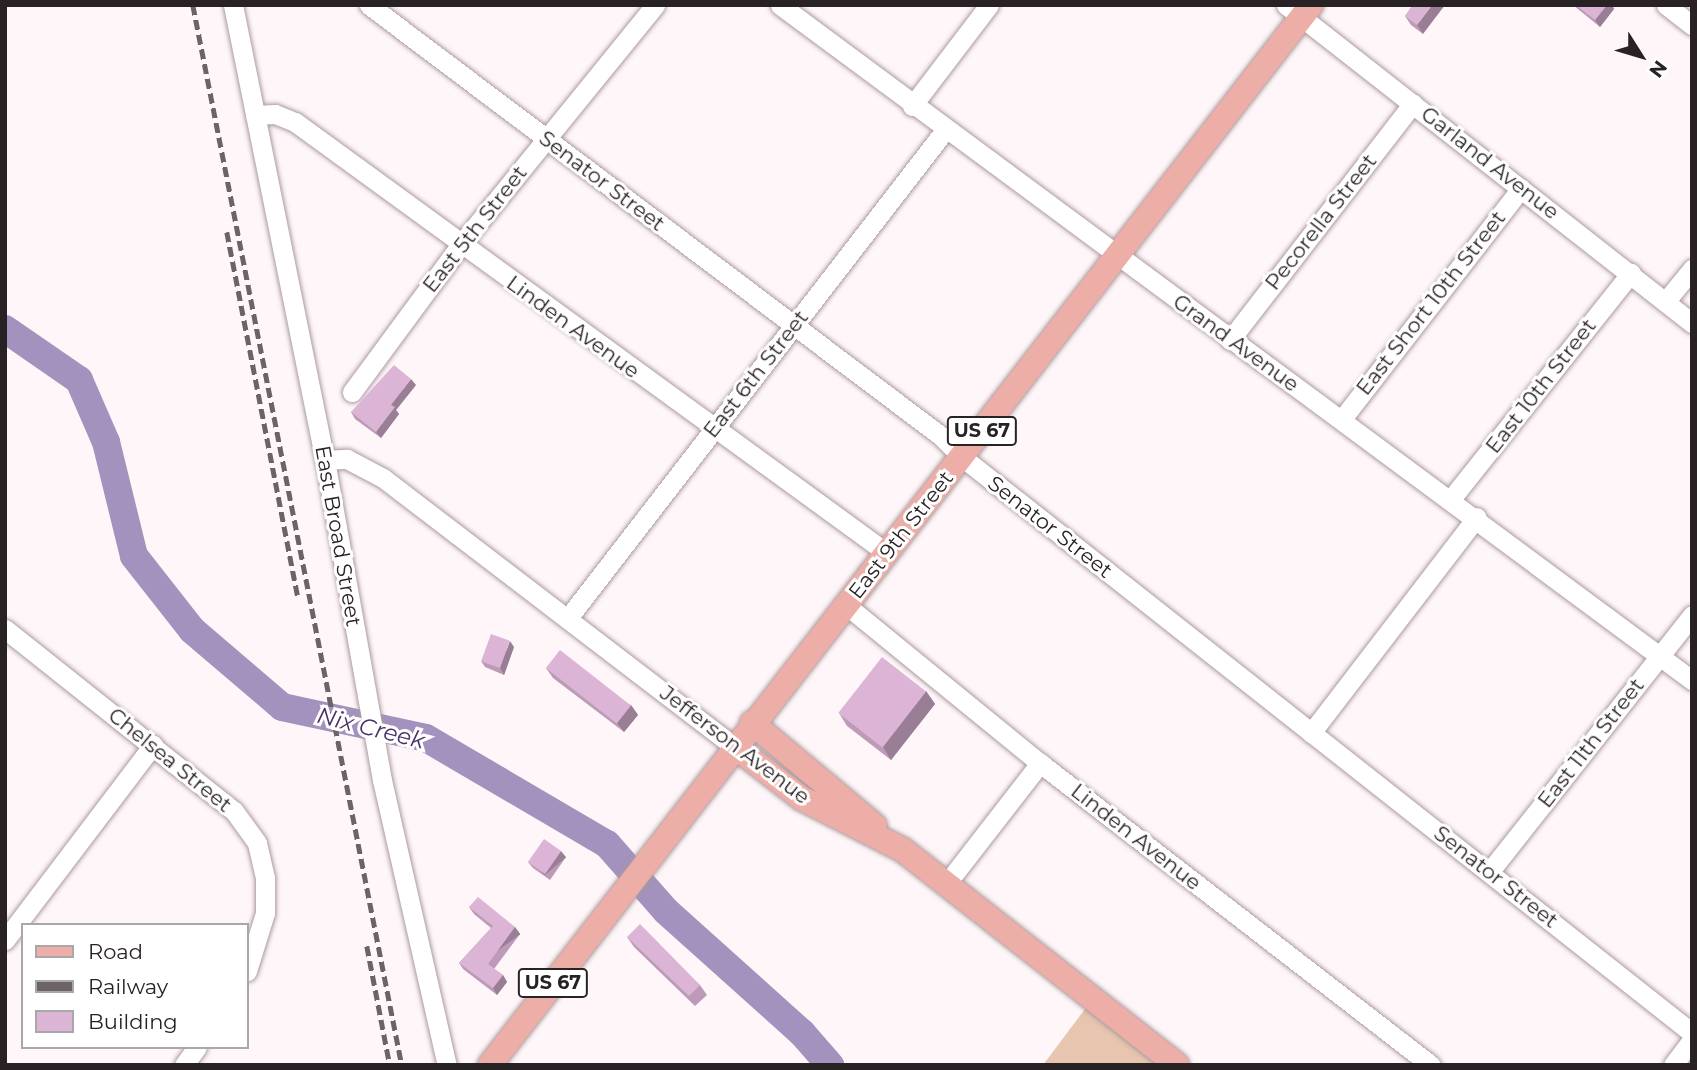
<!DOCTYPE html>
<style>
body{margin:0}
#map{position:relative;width:1697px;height:1070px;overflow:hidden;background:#fef6f8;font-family:Montserrat,sans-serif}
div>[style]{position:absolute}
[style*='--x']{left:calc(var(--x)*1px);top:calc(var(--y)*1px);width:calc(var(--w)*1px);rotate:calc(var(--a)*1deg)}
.green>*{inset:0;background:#e7c5af}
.river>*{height:28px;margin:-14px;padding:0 14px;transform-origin:14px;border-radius:14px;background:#a292bd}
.roads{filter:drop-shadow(0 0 2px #ac9a9f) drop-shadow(0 0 2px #ac9a9f)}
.minor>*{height:19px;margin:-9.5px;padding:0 9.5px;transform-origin:9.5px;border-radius:9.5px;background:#fff}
.major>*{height:24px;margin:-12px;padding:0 12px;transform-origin:12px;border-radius:12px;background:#ecaea7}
.rail>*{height:4.5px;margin-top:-2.25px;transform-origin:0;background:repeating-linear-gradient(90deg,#6b6365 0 10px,transparent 0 15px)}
.wall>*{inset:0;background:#bd9bb8}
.shaded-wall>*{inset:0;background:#9a7e96;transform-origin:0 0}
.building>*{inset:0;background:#dcb4d6;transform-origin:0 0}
span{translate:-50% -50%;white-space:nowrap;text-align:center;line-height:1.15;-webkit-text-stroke:6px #fff;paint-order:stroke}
.shield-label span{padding:2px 5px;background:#fff;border:2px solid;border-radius:5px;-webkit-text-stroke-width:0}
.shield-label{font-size:19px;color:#292224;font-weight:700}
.street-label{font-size:21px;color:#292224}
.water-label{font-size:23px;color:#493168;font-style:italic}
.frame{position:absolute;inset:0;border:7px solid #292224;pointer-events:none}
.legend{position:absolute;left:21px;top:923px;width:228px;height:126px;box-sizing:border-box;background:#fff;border:2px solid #a9a7a7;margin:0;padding:9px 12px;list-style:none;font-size:21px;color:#292224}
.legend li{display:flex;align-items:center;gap:14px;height:35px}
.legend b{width:35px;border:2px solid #a9a7a7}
.north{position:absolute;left:1606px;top:21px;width:70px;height:70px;-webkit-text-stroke:5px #fff;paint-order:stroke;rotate:127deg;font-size:19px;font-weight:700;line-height:28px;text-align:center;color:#292224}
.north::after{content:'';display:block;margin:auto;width:24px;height:32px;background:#292224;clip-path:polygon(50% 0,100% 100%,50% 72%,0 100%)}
</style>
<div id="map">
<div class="green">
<i style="clip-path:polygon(1088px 1005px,1161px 1065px,1043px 1065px)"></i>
</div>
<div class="river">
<i style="--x:5;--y:329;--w:90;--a:34.6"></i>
<i style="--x:79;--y:380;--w:68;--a:66.5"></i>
<i style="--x:106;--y:442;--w:117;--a:76.2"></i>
<i style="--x:134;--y:556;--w:94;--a:51.9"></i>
<i style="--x:192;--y:630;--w:118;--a:40.5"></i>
<i style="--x:282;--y:707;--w:147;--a:12.1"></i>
<i style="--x:426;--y:738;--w:210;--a:30.4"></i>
<i style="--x:607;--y:844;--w:89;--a:48.6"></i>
<i style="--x:666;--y:911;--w:183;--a:41.9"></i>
<i style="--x:802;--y:1033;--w:43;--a:48.8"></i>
</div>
<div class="roads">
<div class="minor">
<i style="--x:233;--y:5;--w:464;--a:78.6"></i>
<i style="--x:325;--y:460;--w:325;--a:79.9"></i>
<i style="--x:382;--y:780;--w:292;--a:77.2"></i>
<i style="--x:369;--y:5;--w:716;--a:37"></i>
<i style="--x:941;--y:436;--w:30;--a:45"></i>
<i style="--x:962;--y:457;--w:930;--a:38.27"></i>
<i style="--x:780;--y:5;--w:1135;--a:36.51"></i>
<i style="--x:1286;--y:5;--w:516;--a:38.07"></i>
<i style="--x:1666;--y:5;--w:33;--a:38"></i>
<i style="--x:912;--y:106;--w:127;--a:-52.7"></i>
<i style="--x:255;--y:115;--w:20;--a:-3"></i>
<i style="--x:275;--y:114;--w:22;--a:22"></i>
<i style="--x:295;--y:122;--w:732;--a:36.06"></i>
<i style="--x:1665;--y:302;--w:43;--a:-50.7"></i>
<i style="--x:1230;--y:340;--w:299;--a:-52.3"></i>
<i style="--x:352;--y:392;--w:184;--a:-53.6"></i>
<i style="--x:461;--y:244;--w:308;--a:-50.9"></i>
<i style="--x:1342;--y:419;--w:292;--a:-52.2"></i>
<i style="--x:325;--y:460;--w:22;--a:-3"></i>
<i style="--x:347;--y:459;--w:41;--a:27.8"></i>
<i style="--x:383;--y:478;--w:442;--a:37.4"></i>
<i style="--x:1451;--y:499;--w:289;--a:-51.5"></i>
<i style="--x:846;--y:605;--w:250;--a:39.2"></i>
<i style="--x:1040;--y:763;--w:494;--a:37.7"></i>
<i style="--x:568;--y:618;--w:617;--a:-52.31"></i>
<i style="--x:5;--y:629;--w:293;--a:38.5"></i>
<i style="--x:234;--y:811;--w:39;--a:54"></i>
<i style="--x:257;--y:843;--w:36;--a:77"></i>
<i style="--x:265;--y:878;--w:35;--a:90"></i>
<i style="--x:265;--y:913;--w:61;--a:107.2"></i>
<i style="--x:1311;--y:733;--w:272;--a:-52.5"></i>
<i style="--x:1490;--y:871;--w:326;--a:-51.7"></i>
<i style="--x:947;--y:883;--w:152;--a:-52.2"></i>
<i style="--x:5;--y:940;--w:245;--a:-52.8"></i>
<i style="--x:184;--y:1065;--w:22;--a:-54"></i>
<i style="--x:1673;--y:1065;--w:31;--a:-53"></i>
</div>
<div class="major">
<i style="--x:752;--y:723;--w:160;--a:39.9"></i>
<i style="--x:734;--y:746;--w:85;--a:37.8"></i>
<i style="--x:801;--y:798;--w:114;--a:27"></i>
<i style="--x:903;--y:850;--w:348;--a:38.1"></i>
<i style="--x:490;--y:1065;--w:1341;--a:-52.24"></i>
</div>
</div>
<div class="rail">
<i style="--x:193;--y:5;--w:1080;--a:78.85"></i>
<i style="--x:227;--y:232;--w:371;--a:79"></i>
<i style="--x:367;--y:946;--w:121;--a:79.1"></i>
</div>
<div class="wall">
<i style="clip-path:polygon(1413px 5px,1423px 34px,1411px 25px,1405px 16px)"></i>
<i style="clip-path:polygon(1573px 5px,1612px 5px,1614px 9px,1600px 27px)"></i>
<i style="clip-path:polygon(416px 385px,396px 410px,399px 414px,381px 438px,355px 419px,351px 412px)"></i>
<i style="clip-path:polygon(514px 647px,504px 675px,485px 667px,481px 661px)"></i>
<i style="clip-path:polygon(546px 668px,631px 705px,638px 715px,624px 732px,553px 678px)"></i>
<i style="clip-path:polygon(926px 691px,935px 704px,891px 760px,847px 726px,839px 713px)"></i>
<i style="clip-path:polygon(566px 857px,550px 880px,533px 868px,528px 862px)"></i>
<i style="clip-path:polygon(469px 907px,515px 927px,520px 934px,494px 969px,503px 975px,507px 982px,497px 995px,463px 969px,459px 963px,491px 928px,474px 914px)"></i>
<i style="clip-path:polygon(627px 937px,700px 985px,707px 995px,695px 1006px,634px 947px)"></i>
</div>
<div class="shaded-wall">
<i style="clip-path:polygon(1432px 5px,1445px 5px,1423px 34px,1417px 25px)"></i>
<i style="clip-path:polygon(1607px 5px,1612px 5px,1614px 9px,1600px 27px,1595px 20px)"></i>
<i style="clip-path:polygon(411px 379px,416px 385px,396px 410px,399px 414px,381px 438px,376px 432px,391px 405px)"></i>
<i style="clip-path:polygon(510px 641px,514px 647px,504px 675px,500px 668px)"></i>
<i style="clip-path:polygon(926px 691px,935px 704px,891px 760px,883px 747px)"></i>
<i style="clip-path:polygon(631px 705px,638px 715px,624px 732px,617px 723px)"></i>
<i style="left:561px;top:851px;width:8px;height:28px;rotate:50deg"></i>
<i style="left:515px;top:927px;width:9px;height:46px;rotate:54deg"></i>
<i style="clip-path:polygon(503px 975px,507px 982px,497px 995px,493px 988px)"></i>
</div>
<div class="building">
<i style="clip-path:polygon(1413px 5px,1432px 5px,1417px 25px,1405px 16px)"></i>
<i style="clip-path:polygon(1576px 5px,1607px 5px,1595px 20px)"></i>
<i style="clip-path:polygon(394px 365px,411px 379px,391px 405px,395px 407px,376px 432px,351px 412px)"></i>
<i style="left:491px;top:634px;width:20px;height:29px;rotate:20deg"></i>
<i style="left:560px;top:650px;width:90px;height:23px;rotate:38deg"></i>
<i style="left:882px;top:657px;width:56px;height:71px;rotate:38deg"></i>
<i style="left:544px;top:839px;width:21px;height:28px;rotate:35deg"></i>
<i style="clip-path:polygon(478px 897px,515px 927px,488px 964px,503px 975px,493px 988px,459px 963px,493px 926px,469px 907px)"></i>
<i style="clip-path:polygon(640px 924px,700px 985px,689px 996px,627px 937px)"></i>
</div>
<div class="shield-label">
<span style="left:982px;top:431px">US 67</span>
<span style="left:553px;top:983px">US 67</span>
</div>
<div class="street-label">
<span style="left:1490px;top:163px;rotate:38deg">Garland Avenue</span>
<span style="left:602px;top:181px;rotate:37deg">Senator Street</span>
<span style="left:1321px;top:222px;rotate:-52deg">Pecorella Street</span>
<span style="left:475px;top:229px;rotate:-52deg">East 5th Street</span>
<span style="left:1431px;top:303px;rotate:-52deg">East Short 10th Street</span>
<span style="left:573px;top:327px;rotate:36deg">Linden Avenue</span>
<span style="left:1236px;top:343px;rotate:36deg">Grand Avenue</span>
<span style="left:756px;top:374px;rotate:-52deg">East 6th Street</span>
<span style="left:1541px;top:386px;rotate:-52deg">East 10th Street</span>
<span style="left:1050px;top:527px;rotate:38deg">Senator Street</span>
<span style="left:901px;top:535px;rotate:-52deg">East 9th Street</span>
<span style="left:338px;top:536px;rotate:80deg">East Broad Street</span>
<span style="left:1591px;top:743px;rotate:-52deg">East 11th Street</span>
<span style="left:735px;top:745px;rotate:37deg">Jefferson Avenue</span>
<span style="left:170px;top:760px;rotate:39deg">Chelsea Street</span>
<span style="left:1136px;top:837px;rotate:38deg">Linden Avenue</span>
<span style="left:1496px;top:877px;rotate:38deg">Senator Street</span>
</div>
<div class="water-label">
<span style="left:371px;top:728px;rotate:14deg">Nix Creek</span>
</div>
<div class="frame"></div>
<ul class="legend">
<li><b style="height:9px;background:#ecaea7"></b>Road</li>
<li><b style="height:9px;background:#6b6365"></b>Railway</li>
<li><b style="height:19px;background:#dcb4d6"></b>Building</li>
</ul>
<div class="north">N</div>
</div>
